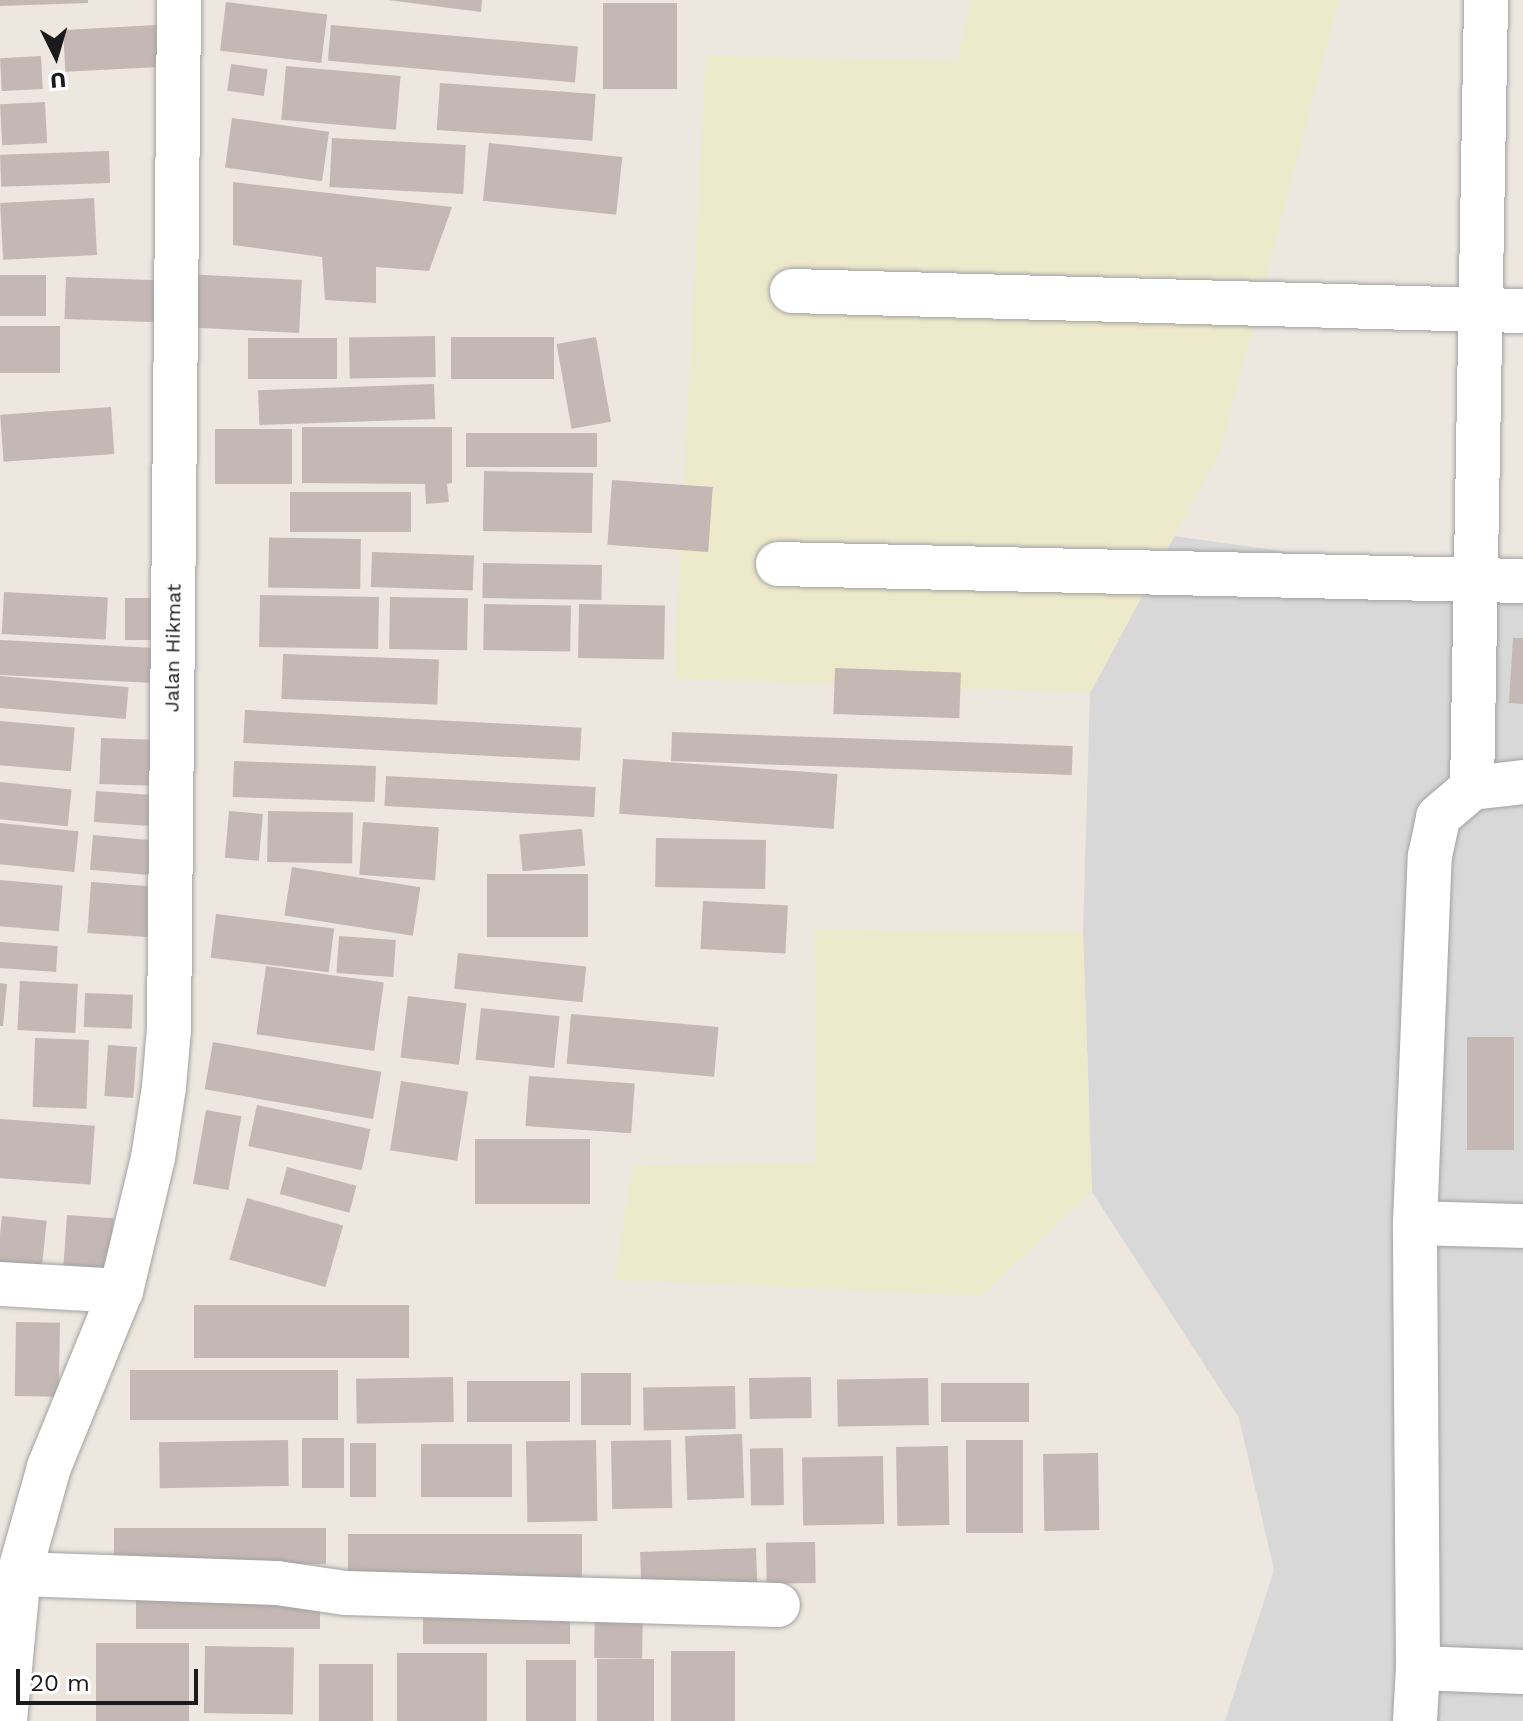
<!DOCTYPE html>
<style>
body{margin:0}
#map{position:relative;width:1523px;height:1721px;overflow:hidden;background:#ede7e0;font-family:"Work Sans",sans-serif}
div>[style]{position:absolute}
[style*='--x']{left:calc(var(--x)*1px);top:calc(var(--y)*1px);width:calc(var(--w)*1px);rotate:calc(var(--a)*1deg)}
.residential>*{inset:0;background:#d9d8d8}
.farmland>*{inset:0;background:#ede9cb}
.building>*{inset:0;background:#c4b8b4;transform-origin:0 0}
.roads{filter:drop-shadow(0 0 2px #a2a2a2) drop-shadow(0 0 2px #a2a2a2)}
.minor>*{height:44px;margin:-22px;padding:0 22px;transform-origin:22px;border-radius:22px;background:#fff}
span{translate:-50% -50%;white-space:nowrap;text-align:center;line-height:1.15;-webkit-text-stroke:8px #fff;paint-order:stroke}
.street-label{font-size:20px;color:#1b1b1b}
.north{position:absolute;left:16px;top:16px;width:80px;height:80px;-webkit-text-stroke:6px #fff;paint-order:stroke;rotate:175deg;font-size:22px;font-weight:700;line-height:32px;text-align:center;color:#1b1b1b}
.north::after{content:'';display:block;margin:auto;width:28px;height:36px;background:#1b1b1b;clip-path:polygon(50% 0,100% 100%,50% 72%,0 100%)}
.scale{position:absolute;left:16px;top:1669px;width:182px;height:36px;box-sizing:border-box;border:4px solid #1b1b1b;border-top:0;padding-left:10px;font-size:24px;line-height:28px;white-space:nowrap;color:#1b1b1b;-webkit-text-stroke:6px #fff;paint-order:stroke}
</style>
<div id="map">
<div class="residential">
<i style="clip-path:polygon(1174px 536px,1523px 585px,1523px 1721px,1225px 1721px,1274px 1570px,1239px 1418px,1092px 1192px,1083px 933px,1090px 693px)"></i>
</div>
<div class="farmland">
<i style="clip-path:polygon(971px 0,1339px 0,1220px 452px,1090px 693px,674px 679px,706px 56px,958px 61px)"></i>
<i style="clip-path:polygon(815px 930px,1083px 933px,1092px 1192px,982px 1296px,614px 1280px,633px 1166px,816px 1163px)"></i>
</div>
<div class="building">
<i style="clip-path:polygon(0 0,88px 0,88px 3px,0 6px)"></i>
<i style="clip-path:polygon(388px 0,482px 0,481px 12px)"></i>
<i style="left:226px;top:2px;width:102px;height:49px;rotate:7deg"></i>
<i style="left:677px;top:3px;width:86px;height:74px;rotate:90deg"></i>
<i style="left:157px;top:25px;width:42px;height:94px;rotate:87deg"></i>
<i style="left:331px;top:25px;width:248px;height:36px;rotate:5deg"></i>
<i style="left:41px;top:56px;width:33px;height:41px;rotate:87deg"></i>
<i style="left:231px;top:64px;width:37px;height:27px;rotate:8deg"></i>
<i style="left:286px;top:66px;width:115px;height:54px;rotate:5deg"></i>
<i style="left:440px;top:83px;width:156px;height:47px;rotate:4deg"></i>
<i style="left:45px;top:102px;width:41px;height:45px;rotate:87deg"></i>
<i style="left:232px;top:118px;width:98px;height:50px;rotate:8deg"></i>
<i style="left:332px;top:138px;width:134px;height:49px;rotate:3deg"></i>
<i style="left:489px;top:143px;width:134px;height:58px;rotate:6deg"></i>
<i style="left:109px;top:151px;width:32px;height:109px;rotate:88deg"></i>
<i style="clip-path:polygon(233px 182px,452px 207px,429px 271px,376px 267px,376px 303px,325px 300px,322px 257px,233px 245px)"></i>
<i style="left:94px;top:198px;width:57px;height:94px;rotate:87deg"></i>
<i style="left:186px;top:274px;width:116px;height:53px;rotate:3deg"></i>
<i style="left:46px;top:275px;width:41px;height:46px;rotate:90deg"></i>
<i style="left:66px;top:277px;width:101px;height:42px;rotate:2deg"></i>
<i style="left:0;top:326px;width:60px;height:47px"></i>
<i style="left:435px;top:336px;width:41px;height:86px;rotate:89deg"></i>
<i style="left:554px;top:337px;width:42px;height:103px;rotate:90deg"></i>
<i style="left:596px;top:337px;width:86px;height:40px;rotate:80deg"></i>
<i style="left:337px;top:338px;width:41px;height:89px;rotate:90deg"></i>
<i style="left:434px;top:384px;width:35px;height:176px;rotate:88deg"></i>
<i style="left:111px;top:407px;width:47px;height:111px;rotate:86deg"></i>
<i style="clip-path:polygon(302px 427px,452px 427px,452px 483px,447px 484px,449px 502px,426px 504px,425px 484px,302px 483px)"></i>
<i style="left:215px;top:429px;width:77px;height:55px"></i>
<i style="left:466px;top:433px;width:131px;height:34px"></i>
<i style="left:484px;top:471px;width:109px;height:60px;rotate:1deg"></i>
<i style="left:612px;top:480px;width:101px;height:65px;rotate:4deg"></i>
<i style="left:290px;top:492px;width:121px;height:40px"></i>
<i style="left:361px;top:539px;width:50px;height:92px;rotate:91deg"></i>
<i style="left:372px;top:552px;width:102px;height:35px;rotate:2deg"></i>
<i style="left:483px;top:563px;width:119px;height:35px;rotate:1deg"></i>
<i style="left:4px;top:592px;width:104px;height:42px;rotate:3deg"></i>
<i style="left:260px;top:595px;width:119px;height:52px;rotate:1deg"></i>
<i style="left:390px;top:597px;width:78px;height:52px;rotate:1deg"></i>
<i style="left:125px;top:598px;width:36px;height:42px"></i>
<i style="left:484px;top:604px;width:87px;height:46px;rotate:1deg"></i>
<i style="left:579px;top:604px;width:86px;height:54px;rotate:1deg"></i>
<i style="clip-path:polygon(1513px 638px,1523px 638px,1523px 704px,1509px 703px)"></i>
<i style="left:0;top:640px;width:155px;height:35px;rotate:3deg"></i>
<i style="left:283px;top:654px;width:156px;height:45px;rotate:2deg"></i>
<i style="left:835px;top:668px;width:126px;height:46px;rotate:2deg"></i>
<i style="left:0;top:676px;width:129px;height:32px;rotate:5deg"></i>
<i style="left:245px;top:710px;width:337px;height:33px;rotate:3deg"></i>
<i style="left:0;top:721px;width:75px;height:44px;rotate:5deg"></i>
<i style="left:672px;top:732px;width:401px;height:29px;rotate:2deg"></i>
<i style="left:101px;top:738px;width:52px;height:46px;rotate:2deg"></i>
<i style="left:623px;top:759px;width:215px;height:55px;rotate:4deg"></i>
<i style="left:234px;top:761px;width:142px;height:36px;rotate:2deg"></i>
<i style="left:386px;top:776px;width:210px;height:30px;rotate:3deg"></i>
<i style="left:0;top:782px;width:72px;height:37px;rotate:6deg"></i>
<i style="left:96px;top:791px;width:57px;height:31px;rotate:4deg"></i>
<i style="left:229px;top:811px;width:34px;height:47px;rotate:5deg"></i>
<i style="left:268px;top:811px;width:85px;height:51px;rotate:1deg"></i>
<i style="left:363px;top:822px;width:76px;height:53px;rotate:4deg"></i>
<i style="left:0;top:823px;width:79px;height:41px;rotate:6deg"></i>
<i style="left:582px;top:829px;width:37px;height:63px;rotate:85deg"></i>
<i style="left:93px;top:835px;width:59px;height:35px;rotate:5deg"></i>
<i style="left:656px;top:838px;width:110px;height:49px;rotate:1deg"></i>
<i style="left:292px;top:867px;width:130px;height:49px;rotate:9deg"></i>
<i style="left:588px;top:874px;width:63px;height:101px;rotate:90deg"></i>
<i style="left:0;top:880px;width:63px;height:46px;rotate:5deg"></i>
<i style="left:91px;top:882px;width:64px;height:51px;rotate:4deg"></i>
<i style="left:703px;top:901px;width:85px;height:48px;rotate:3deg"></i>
<i style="left:216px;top:914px;width:119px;height:44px;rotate:7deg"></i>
<i style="left:339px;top:936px;width:57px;height:37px;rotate:4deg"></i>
<i style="left:0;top:942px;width:58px;height:26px;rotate:4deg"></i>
<i style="left:458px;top:953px;width:129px;height:36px;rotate:6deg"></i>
<i style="left:266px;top:966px;width:119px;height:69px;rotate:8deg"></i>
<i style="left:20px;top:981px;width:58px;height:49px;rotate:3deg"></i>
<i style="clip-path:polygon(0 983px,7px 984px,3px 1026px,0 1026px)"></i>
<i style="left:85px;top:993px;width:48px;height:34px;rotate:2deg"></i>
<i style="left:408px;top:996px;width:59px;height:62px;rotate:7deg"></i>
<i style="left:481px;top:1008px;width:79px;height:52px;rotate:6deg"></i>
<i style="left:571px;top:1014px;width:148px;height:50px;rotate:5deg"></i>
<i style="left:1467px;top:1037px;width:47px;height:113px"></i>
<i style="left:35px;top:1038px;width:54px;height:69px;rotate:2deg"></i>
<i style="left:213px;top:1042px;width:171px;height:48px;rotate:10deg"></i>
<i style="left:108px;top:1045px;width:29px;height:51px;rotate:4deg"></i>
<i style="left:529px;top:1076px;width:106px;height:50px;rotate:4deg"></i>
<i style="left:401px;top:1081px;width:68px;height:70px;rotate:9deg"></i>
<i style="left:257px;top:1105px;width:116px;height:42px;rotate:12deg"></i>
<i style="left:206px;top:1110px;width:36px;height:75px;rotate:10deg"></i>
<i style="left:0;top:1119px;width:95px;height:59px;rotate:4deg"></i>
<i style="left:590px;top:1139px;width:65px;height:115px;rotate:90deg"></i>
<i style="left:287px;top:1167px;width:72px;height:28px;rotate:15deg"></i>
<i style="left:247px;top:1198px;width:100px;height:64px;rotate:16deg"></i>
<i style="left:67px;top:1215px;width:47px;height:53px;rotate:4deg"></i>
<i style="left:2px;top:1216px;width:45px;height:50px;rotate:6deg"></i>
<i style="left:409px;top:1305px;width:53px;height:215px;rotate:90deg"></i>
<i style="left:16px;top:1322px;width:44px;height:74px;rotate:1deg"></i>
<i style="left:338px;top:1370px;width:50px;height:208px;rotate:90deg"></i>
<i style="left:581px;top:1373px;width:50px;height:52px"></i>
<i style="left:453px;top:1377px;width:45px;height:97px;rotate:89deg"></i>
<i style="left:811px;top:1377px;width:41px;height:62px;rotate:89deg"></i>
<i style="left:928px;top:1378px;width:47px;height:91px;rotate:89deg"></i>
<i style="left:570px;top:1381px;width:41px;height:103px;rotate:90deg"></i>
<i style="left:1029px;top:1383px;width:39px;height:88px;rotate:90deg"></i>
<i style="left:735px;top:1386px;width:43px;height:92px;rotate:89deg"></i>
<i style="left:742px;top:1434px;width:64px;height:57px;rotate:88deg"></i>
<i style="left:344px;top:1438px;width:50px;height:42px;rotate:90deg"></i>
<i style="left:288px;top:1440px;width:46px;height:129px;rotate:89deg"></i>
<i style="left:596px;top:1440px;width:81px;height:70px;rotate:89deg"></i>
<i style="left:671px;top:1440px;width:68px;height:60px;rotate:89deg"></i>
<i style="left:966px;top:1440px;width:57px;height:93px"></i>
<i style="left:350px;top:1443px;width:26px;height:54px"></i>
<i style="left:512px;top:1444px;width:53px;height:91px;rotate:90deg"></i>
<i style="left:948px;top:1446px;width:79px;height:52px;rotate:89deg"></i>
<i style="left:783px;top:1448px;width:57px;height:33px;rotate:89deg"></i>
<i style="left:1098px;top:1453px;width:77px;height:55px;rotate:89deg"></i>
<i style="left:883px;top:1456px;width:68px;height:81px;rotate:89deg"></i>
<i style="left:114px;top:1528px;width:212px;height:36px"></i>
<i style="left:348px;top:1534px;width:234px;height:53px"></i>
<i style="left:815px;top:1542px;width:41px;height:49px;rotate:89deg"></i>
<i style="left:756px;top:1548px;width:35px;height:116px;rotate:88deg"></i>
<i style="left:136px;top:1591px;width:184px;height:38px"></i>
<i style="left:423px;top:1601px;width:147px;height:43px"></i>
<i style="left:595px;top:1606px;width:48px;height:52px;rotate:1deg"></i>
<i style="left:96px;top:1643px;width:93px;height:78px"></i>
<i style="left:205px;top:1646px;width:89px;height:67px;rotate:1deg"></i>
<i style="left:671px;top:1651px;width:64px;height:70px"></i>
<i style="left:397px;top:1653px;width:90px;height:68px"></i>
<i style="left:597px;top:1659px;width:57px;height:62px"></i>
<i style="left:526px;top:1660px;width:50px;height:61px"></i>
<i style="left:319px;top:1664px;width:54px;height:57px"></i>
</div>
<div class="roads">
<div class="minor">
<i style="--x:792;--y:291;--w:731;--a:1.57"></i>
<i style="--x:778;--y:564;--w:745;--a:1.31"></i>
<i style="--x:1472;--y:788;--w:788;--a:-88.98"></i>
<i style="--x:1415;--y:1223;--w:108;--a:1.6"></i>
<i style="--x:0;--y:1284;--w:121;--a:3.3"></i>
<i style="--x:19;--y:1574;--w:258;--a:2"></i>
<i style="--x:277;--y:1583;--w:69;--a:8.4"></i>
<i style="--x:345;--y:1593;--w:433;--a:1.6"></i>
<i style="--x:1418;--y:1668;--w:105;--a:2.2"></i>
<i style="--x:5;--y:1721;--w:148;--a:-84.6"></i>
<i style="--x:19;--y:1574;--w:111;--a:-74.3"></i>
<i style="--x:49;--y:1467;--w:190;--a:-67.8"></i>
<i style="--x:121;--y:1291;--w:137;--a:-76.5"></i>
<i style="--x:153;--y:1158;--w:72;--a:-81.2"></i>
<i style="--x:164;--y:1087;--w:58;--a:-85.1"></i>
<i style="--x:169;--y:1029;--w:1029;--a:-89.44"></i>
<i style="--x:1415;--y:1721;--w:53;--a:-86.8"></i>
<i style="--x:1418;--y:1668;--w:445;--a:-90.4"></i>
<i style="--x:1415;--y:1223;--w:367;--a:-87.7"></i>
<i style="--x:1430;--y:856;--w:40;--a:-78"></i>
<i style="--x:1438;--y:817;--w:45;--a:-40.5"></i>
<i style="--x:1472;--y:788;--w:51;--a:-6.7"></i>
</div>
</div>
<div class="street-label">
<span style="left:173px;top:648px;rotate:-89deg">Jalan Hikmat</span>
</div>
<div class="north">U</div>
<div class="scale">20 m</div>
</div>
